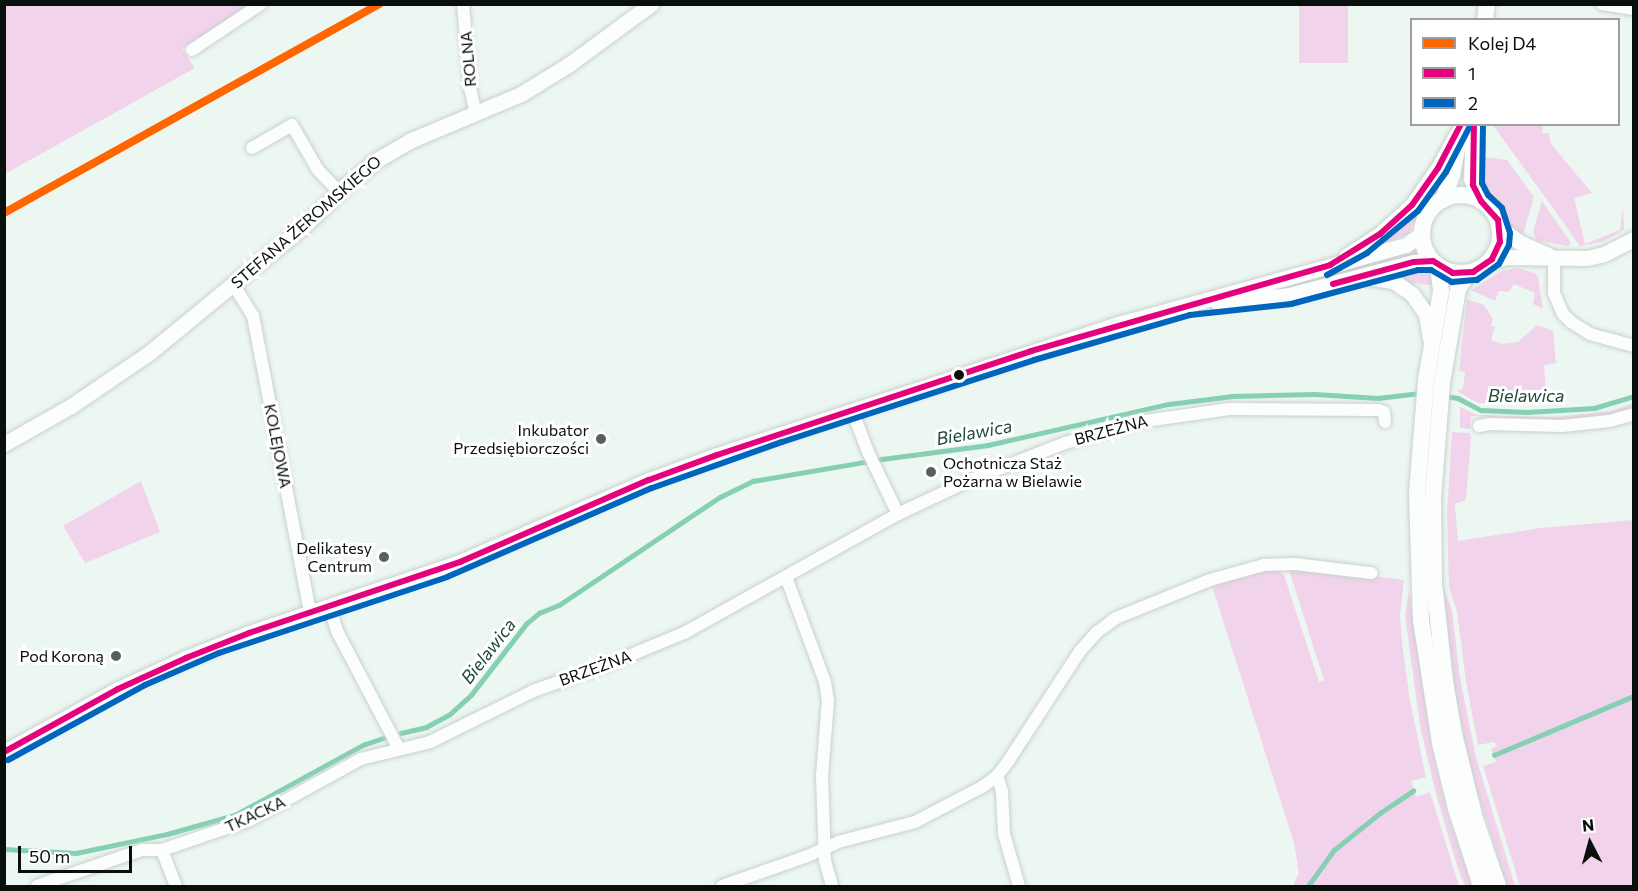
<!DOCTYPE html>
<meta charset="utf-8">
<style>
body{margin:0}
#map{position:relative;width:1638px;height:891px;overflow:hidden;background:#edf7f2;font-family:Commissioner,sans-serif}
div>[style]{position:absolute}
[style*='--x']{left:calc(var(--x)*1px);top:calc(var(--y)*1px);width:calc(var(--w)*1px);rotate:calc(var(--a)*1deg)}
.green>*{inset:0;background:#f2d3ec;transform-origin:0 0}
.stream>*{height:4.5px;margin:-2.25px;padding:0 2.25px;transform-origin:2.25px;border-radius:2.25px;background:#85d0b2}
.roads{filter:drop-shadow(0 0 2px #c9d1cd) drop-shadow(0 0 2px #c9d1cd)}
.minor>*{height:12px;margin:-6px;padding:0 6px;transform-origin:6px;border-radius:6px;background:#fcfefd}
.tertiary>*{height:15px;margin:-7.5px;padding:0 7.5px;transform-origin:7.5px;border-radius:7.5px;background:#fcfefd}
.secondary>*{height:16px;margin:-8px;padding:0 8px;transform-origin:8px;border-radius:8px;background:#fcfefd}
.secondary>.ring{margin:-8px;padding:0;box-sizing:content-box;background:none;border:16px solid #fcfefd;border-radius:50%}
.bus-1>*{height:6px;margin:-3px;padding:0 3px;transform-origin:3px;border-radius:3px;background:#e5007d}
.bus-2>*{height:6px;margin:-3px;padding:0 3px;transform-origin:3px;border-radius:3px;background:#0065bd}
.rail-1>*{height:8px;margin:-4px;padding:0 4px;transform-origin:4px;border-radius:4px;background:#f60}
.dots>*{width:16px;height:16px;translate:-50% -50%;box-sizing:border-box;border:3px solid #fff;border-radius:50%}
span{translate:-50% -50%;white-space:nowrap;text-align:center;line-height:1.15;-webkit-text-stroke:6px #fff;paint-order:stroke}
.street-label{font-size:16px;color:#090f0c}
.poi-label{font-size:16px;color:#090f0c}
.right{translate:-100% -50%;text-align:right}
.left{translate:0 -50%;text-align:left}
.water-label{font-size:18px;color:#1f4b3a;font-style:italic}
.frame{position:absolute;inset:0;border:6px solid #090f0c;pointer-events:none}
.legend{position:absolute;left:1410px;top:18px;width:210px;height:108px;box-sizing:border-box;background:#fff;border:2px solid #9d9f9e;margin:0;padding:8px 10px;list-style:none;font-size:18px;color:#090f0c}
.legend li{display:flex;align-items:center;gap:12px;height:30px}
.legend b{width:30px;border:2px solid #9d9f9e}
.north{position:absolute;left:1560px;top:813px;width:60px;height:60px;-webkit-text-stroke:4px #fff;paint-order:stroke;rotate:354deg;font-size:16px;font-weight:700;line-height:24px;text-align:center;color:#090f0c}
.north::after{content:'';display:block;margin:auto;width:21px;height:27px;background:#090f0c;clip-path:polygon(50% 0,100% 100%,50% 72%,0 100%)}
.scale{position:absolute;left:18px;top:846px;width:114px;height:27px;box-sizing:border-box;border:3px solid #090f0c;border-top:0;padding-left:8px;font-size:18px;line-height:21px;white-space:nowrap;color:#090f0c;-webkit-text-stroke:4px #fff;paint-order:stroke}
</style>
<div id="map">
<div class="green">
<i style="clip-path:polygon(5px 5px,251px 5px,182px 49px,195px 68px,5px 174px)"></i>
<i style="left:1299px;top:5px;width:49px;height:58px"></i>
<i style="clip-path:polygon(1493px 125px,1543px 125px,1542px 133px,1549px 133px,1551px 144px,1592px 193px,1574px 198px,1585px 244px,1620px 230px,1623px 207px,1624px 230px,1602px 242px,1580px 246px)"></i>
<i style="clip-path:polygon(1484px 157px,1507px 160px,1534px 197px,1522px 238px,1511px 229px,1501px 209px,1480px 184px,1479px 158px)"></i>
<i style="clip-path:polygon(1446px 169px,1439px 192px,1424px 206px,1408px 234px,1374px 247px,1414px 212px)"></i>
<i style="clip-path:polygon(1542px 201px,1571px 243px,1568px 246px,1536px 240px,1533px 232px)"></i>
<i style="clip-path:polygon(1416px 250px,1419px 251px,1418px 254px,1303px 286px,1301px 278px)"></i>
<i style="clip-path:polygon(1424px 267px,1432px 273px,1435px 286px,1415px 283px,1413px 286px,1391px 275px)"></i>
<i style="clip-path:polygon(1517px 268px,1535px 273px,1538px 277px,1543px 309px,1533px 304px,1535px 293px,1514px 284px,1509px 292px,1499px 291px,1495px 301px,1471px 290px,1502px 271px)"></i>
<i style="clip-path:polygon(1467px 299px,1484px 305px,1493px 319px,1491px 326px,1495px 327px,1491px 340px,1502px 344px,1518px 342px,1537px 325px,1553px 331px,1556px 363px,1544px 365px,1547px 404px,1478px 403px,1457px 391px,1463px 388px,1465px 372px,1459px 371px)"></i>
<i style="clip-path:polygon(1634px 403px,1633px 407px,1610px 414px,1557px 420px,1471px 416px,1470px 429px,1460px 428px,1460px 407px,1477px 415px,1555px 417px,1611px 411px)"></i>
<i style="clip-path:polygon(1452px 432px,1469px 433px,1471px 437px,1466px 500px,1455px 504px,1458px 541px,1540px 528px,1633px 520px,1633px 886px,1520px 886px,1483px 766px,1496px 762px,1491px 749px,1497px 746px,1494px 742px,1478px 745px,1466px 682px,1457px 611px,1449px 587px,1447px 513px)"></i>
<i style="clip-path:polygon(141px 481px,160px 532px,85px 563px,63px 526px)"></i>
<i style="clip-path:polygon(1306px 567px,1404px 580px,1400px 614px,1402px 642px,1410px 701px,1426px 777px,1411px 781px,1416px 797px,1430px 792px,1459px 886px,1293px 886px,1299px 873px,1294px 843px,1211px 583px,1216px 580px,1276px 569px,1284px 575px,1319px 682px,1324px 680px,1289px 570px,1290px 568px)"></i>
<i style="clip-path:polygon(1443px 587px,1452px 610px,1460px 678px,1476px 757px,1515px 886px,1507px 886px,1472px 776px,1454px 688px)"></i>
<i style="clip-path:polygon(1409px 591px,1432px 749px,1448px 815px,1472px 886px,1465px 886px,1457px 866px,1436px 794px,1420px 726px,1405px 615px)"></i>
</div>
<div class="stream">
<i style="--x:1444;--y:396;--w:14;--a:8"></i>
<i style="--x:1458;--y:398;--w:26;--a:28"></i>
<i style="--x:1481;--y:410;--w:46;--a:2.5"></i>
<i style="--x:1527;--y:412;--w:67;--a:-3.4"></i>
<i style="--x:1594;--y:408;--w:42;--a:-16.7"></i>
<i style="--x:401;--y:733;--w:26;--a:-13"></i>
<i style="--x:426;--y:727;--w:27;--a:-28"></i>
<i style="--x:450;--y:714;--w:28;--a:-42"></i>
<i style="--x:471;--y:695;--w:90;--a:-52.2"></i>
<i style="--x:526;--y:624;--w:17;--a:-40"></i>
<i style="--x:539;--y:613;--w:22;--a:-22"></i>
<i style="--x:559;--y:605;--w:194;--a:-33.9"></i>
<i style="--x:720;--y:497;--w:37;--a:-26"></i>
<i style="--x:753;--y:481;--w:131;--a:-9.7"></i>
<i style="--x:882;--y:459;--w:107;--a:-7.5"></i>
<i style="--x:988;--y:445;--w:186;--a:-12.8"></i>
<i style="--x:1169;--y:404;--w:64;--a:-7.2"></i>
<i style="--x:1232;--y:396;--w:83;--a:-1.4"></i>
<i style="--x:1315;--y:394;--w:63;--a:3.6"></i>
<i style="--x:1378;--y:398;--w:42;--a:-6.8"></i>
<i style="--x:1494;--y:755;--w:152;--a:-22.9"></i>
<i style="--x:4;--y:849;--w:72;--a:3.2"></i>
<i style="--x:76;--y:853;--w:93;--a:-11.8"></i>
<i style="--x:167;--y:834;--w:71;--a:-15.6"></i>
<i style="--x:235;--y:815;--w:146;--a:-28.7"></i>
<i style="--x:363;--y:745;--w:24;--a:-19"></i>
<i style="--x:1308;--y:886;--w:44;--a:-54.2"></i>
<i style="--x:1334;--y:850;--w:59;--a:-38.8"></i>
<i style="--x:1380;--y:813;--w:40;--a:-34"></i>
</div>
<div class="roads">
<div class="minor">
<i style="--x:463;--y:4;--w:84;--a:85.2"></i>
<i style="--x:470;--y:88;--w:27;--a:77"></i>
<i style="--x:1602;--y:4;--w:32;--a:9"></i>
<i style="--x:192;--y:50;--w:83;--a:-33.7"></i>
<i style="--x:252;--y:148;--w:46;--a:-29.9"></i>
<i style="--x:292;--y:125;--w:52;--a:60"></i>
<i style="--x:318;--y:170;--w:30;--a:46"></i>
<i style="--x:1554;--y:257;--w:36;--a:90"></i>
<i style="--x:1554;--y:293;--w:23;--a:67"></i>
<i style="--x:1563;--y:314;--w:11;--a:45"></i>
<i style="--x:1571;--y:322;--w:22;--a:32"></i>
<i style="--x:1590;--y:334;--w:46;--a:15.3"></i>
<i style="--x:233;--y:284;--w:38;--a:58"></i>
<i style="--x:253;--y:316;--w:302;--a:79.1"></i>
<i style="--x:852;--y:410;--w:45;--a:69.1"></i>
<i style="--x:868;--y:452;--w:69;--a:64.2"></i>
<i style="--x:1479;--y:426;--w:10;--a:-11"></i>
<i style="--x:1489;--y:424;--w:73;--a:1.6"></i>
<i style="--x:1562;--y:426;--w:48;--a:-5.9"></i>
<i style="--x:1610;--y:421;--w:25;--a:-16"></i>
<i style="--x:786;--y:577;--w:112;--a:69.6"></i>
<i style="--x:825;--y:682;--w:18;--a:81"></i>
<i style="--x:828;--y:700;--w:76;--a:94.5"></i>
<i style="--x:822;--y:776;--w:85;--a:88"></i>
<i style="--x:825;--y:861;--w:26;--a:74"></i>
<i style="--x:329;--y:606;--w:28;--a:72"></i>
<i style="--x:338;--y:633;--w:131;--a:62.3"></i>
<i style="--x:997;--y:776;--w:16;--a:72"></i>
<i style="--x:1002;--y:791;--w:43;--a:87.3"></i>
<i style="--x:1004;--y:834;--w:54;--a:73.9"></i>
<i style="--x:162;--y:850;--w:39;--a:69"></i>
<i style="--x:37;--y:886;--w:92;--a:-19"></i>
<i style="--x:124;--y:856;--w:19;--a:-18"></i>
<i style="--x:142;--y:850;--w:20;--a:0"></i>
<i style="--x:162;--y:850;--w:93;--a:-18.8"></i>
<i style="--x:250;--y:820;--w:127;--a:-28.8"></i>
<i style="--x:361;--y:759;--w:71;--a:-13.8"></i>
<i style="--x:430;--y:742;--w:115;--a:-26.3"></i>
<i style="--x:533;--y:691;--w:81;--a:-19.6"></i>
<i style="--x:609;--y:664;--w:81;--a:-22.5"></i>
<i style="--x:684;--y:633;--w:245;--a:-29.1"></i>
<i style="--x:898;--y:514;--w:77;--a:-25.2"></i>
<i style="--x:968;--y:481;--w:104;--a:-21.4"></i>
<i style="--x:1065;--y:443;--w:76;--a:-16"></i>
<i style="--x:1138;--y:422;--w:92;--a:-8.1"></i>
<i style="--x:1229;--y:409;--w:149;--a:0.4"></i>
<i style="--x:1378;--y:410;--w:6;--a:18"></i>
<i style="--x:1384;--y:412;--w:10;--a:84"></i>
<i style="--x:722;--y:886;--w:88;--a:-19.3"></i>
<i style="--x:805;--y:857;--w:36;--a:-24"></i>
<i style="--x:838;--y:842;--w:80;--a:-14.6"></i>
<i style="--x:915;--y:822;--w:76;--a:-27.6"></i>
<i style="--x:982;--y:787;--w:19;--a:-36"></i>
<i style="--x:997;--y:776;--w:20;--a:-53"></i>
<i style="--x:1009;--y:760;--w:130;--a:-56.9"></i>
<i style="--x:1080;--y:651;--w:25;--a:-48"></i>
<i style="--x:1097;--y:632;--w:24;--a:-36"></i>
<i style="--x:1116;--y:618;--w:101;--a:-22"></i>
<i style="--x:1210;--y:580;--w:56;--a:-15.5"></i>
<i style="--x:1264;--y:565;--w:31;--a:-2"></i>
<i style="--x:1295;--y:564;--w:77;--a:6.8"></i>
</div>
<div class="tertiary">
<i style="--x:1500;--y:228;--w:24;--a:36"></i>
<i style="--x:1519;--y:242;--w:32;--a:24"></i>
<i style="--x:1346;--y:256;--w:40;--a:-32.9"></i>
<i style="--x:1380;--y:234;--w:43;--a:-42.2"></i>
<i style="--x:1412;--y:205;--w:45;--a:-54.9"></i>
<i style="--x:1438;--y:168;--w:39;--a:-61"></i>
<i style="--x:1489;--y:262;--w:18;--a:-16"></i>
<i style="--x:1506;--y:257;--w:81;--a:0.7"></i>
<i style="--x:1587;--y:258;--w:17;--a:-13"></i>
<i style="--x:1604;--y:254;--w:34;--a:-27"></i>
<i style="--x:1367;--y:277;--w:26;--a:9"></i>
<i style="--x:1393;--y:281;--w:23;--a:34"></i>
<i style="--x:1412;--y:294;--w:24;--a:55"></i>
<i style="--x:1426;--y:314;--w:25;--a:81"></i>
<i style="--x:1218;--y:303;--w:71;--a:-6.4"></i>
<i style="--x:1289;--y:295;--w:129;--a:-14.8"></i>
<i style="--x:1414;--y:262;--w:19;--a:-3"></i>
<i style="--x:4;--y:444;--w:77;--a:-29.6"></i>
<i style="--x:71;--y:406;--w:94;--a:-34.2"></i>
<i style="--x:149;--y:353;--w:203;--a:-39.4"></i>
<i style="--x:306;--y:224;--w:54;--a:-44.3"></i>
<i style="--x:345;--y:186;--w:39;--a:-40"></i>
<i style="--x:375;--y:161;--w:39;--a:-30"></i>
<i style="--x:409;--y:141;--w:121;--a:-22.8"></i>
<i style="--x:521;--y:94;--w:55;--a:-31.7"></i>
<i style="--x:568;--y:65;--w:103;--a:-36.3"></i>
<i style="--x:4;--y:752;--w:130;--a:-28.9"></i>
<i style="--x:118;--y:689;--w:75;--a:-24.5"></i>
<i style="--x:186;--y:658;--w:68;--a:-21.6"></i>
<i style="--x:249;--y:633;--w:223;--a:-18.6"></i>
<i style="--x:460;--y:562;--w:206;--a:-23.5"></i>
<i style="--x:649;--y:480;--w:72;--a:-20.2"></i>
<i style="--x:717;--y:455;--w:426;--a:-18.1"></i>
<i style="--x:1122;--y:323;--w:295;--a:-15.4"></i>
<i style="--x:1406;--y:245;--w:20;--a:-37"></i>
</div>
<div class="secondary">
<i style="--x:1485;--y:20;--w:16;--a:-83"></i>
<i style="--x:1474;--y:124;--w:55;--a:92.1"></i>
<i style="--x:1472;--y:179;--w:24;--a:68"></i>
<i class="ring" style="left:1422px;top:195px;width:62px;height:62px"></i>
<i style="--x:1443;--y:200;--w:27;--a:-70"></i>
<i style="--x:1452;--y:175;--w:52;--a:-78.9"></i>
<i style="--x:1438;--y:266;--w:25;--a:83"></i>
<i style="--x:1441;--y:291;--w:91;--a:99.5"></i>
<i style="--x:1426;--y:381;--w:113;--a:94.6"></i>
<i style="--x:1417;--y:494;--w:126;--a:88.2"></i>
<i style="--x:1421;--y:620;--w:124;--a:81.2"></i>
<i style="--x:1440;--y:743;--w:67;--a:76.2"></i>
<i style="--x:1456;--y:808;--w:82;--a:72.2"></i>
<i style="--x:1469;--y:273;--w:19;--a:125"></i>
<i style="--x:1458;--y:289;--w:95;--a:99.7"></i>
<i style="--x:1442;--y:383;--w:115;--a:94.5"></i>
<i style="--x:1433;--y:498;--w:85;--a:89.3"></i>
<i style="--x:1434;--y:583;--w:99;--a:83.6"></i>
<i style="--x:1445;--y:681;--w:54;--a:80.4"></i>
<i style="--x:1454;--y:734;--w:88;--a:76.1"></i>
<i style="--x:1475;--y:819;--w:71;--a:71.1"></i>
</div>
</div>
<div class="bus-1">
<i style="--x:1433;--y:261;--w:23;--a:31"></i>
<i style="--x:1453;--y:273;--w:20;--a:-3"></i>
<i style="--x:1473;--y:272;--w:23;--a:-34"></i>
<i style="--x:1492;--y:259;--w:19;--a:-65"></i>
<i style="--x:1500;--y:242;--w:22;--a:-95"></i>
<i style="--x:1498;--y:220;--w:25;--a:-132"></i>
<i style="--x:1481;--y:201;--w:18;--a:-117"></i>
<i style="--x:1473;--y:185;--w:61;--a:-89.1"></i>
<i style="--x:1333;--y:284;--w:84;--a:-15.2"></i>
<i style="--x:1414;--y:262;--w:19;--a:-3"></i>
<i style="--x:4;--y:752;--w:130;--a:-28.9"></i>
<i style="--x:118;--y:689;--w:75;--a:-24.5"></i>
<i style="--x:186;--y:658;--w:68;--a:-21.6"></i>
<i style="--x:249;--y:633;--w:223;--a:-18.6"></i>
<i style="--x:460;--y:562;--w:206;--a:-23.5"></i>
<i style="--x:649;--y:480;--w:72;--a:-20.2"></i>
<i style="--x:717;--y:455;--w:331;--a:-18.3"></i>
<i style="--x:1031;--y:351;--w:311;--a:-16"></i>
<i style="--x:1330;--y:265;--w:59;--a:-31.8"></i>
<i style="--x:1380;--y:234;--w:43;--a:-42.2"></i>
<i style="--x:1412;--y:205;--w:45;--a:-54.9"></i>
<i style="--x:1438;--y:168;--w:50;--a:-62.4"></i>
</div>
<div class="bus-2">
<i style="--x:1327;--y:275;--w:46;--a:-28.8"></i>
<i style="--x:1367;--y:253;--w:66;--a:-39.5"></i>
<i style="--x:1418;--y:211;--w:48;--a:-54.3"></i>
<i style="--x:1446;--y:172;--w:50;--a:-62.4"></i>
<i style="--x:8;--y:760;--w:156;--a:-28.7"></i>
<i style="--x:145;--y:685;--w:81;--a:-23.4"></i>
<i style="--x:219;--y:653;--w:240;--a:-18.4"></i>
<i style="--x:447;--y:577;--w:223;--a:-23.5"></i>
<i style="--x:652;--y:488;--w:138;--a:-19.5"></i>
<i style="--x:782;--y:442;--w:265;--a:-18"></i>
<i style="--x:1034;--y:360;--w:162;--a:-16.1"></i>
<i style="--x:1190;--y:315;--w:102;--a:-6.2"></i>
<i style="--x:1291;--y:304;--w:131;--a:-15"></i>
<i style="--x:1418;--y:270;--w:13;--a:0"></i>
<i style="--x:1431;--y:270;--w:24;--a:30"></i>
<i style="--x:1452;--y:282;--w:25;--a:-5"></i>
<i style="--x:1477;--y:280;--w:27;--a:-36"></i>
<i style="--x:1499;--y:264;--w:21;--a:-62"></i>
<i style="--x:1509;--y:245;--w:12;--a:-85"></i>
<i style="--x:1510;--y:233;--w:26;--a:-108"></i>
<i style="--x:1502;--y:208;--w:19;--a:-137"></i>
<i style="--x:1488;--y:195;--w:13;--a:-117"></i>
<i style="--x:1482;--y:183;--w:59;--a:-89"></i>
</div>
<div class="rail-1">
<i style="--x:4;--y:213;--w:429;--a:-29.1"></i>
</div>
<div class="dots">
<i style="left:959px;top:375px;background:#090f0c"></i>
<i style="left:601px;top:439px;background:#59605c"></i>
<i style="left:931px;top:472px;background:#59605c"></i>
<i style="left:384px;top:557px;background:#59605c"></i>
<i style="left:116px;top:656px;background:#59605c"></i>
</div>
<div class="street-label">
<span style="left:468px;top:59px;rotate:-95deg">ROLNA</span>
<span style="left:306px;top:222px;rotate:-41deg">STEFANA ŻEROMSKIEGO</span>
<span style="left:1111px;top:430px;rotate:-15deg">BRZEŻNA</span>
<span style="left:278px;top:446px;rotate:79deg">KOLEJOWA</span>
<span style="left:595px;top:668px;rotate:-20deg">BRZEŻNA</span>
<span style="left:255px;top:814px;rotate:-25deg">TKACKA</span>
</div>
<div class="poi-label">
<span class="right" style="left:589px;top:439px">Inkubator<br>Przedsiębiorczości</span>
<span class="left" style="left:943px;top:472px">Ochotnicza Staż<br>Pożarna w Bielawie</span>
<span class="right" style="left:372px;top:557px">Delikatesy<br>Centrum</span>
<span class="right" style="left:104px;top:656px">Pod Koroną</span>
</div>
<div class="water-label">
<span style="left:1526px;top:395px">Bielawica</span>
<span style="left:974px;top:432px;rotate:-10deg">Bielawica</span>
<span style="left:488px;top:651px;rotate:-52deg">Bielawica</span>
</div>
<div class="frame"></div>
<ul class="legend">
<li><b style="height:8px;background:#f60"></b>Kolej D4</li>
<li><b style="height:8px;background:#e5007d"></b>1</li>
<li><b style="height:8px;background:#0065bd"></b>2</li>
</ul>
<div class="north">N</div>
<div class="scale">50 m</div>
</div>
